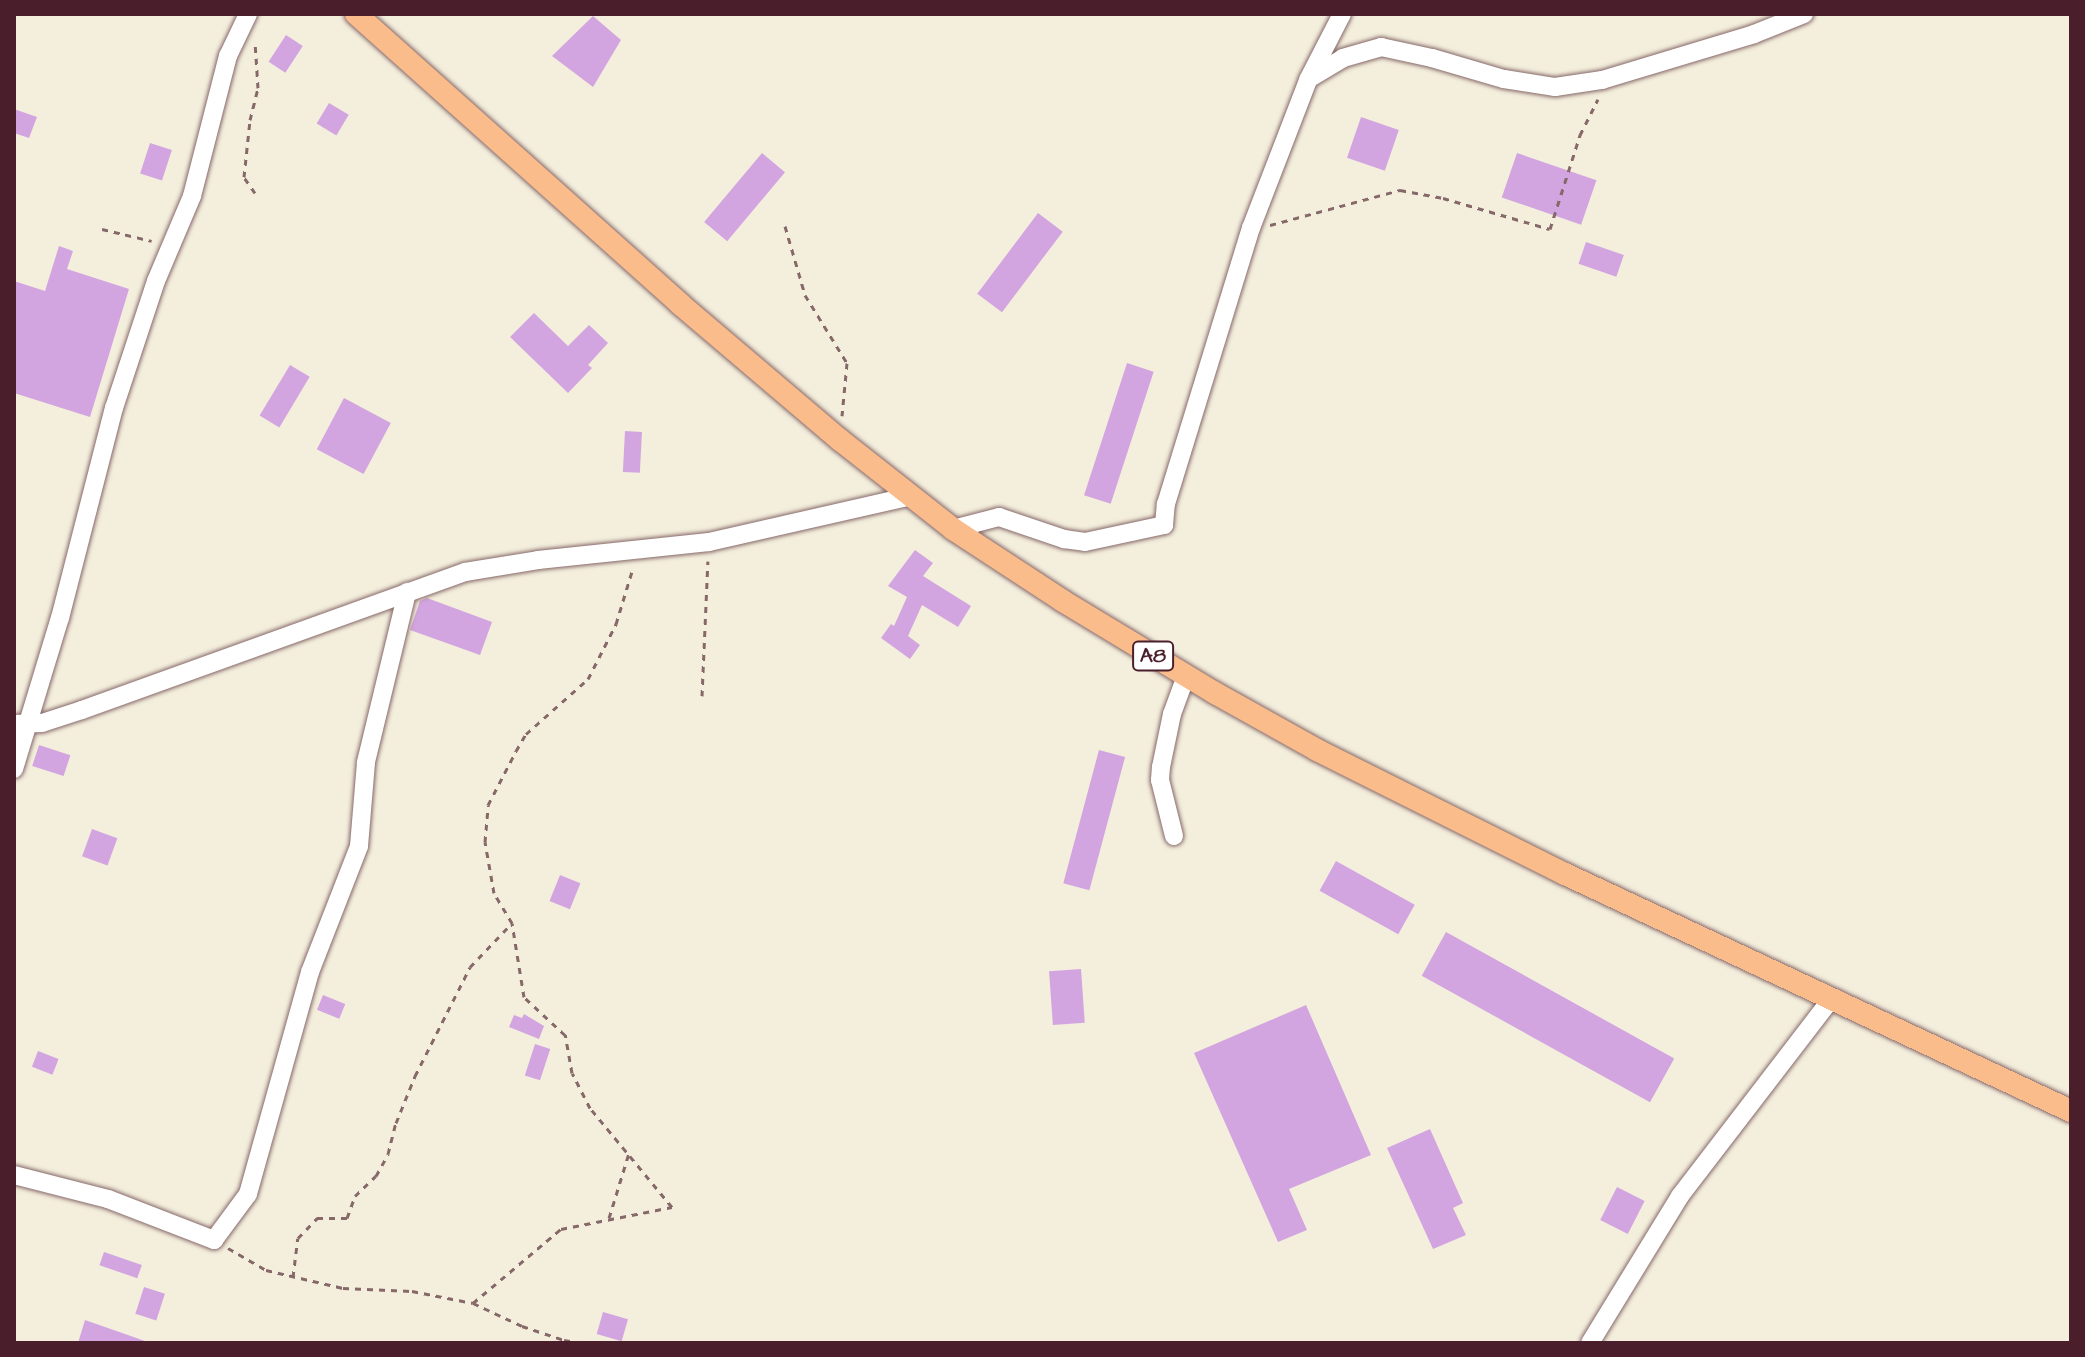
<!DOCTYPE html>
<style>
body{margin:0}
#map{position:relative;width:2085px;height:1357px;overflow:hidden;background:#f4efdd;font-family:"Architects Daughter",sans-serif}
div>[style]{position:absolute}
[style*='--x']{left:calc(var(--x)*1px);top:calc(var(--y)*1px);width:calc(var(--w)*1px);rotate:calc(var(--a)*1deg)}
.building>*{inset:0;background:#d2a5e0;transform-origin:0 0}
.path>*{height:3px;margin-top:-1.5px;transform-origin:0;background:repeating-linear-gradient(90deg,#866869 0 6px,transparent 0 12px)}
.roads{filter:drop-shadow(0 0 2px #866869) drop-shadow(0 0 2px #866869)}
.minor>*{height:18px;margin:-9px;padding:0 9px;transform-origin:9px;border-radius:9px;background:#fff}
.major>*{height:22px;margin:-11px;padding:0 11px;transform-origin:11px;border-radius:11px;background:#fabc8b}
span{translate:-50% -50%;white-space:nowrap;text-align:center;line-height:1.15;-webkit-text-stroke:8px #fff;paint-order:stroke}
.shield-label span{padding:2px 6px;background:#fff;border:2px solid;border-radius:6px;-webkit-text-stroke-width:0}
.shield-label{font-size:20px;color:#4a1f2b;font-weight:700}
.frame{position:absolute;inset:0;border:16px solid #4a1f2b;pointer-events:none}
</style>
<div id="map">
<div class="building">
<i style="clip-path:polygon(593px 16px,621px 40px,593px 87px,552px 56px)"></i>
<i style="left:286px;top:35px;width:20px;height:32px;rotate:33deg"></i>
<i style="left:329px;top:103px;width:23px;height:24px;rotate:31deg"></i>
<i style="clip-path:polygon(14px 109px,37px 117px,29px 138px,14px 133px)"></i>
<i style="left:1361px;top:117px;width:40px;height:43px;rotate:19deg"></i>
<i style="left:150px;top:143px;width:23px;height:32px;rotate:18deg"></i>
<i style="left:762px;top:153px;width:30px;height:90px;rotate:40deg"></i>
<i style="left:1517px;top:153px;width:84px;height:47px;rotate:19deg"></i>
<i style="left:1038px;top:213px;width:31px;height:101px;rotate:37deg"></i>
<i style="left:1586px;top:242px;width:40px;height:23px;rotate:19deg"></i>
<i style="clip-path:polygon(59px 246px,73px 251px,67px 269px,129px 289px,90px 417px,14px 393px,14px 281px,45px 291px)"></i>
<i style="clip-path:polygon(534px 313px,568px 346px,589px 325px,608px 343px,588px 365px,592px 368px,568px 393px,510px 337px)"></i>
<i style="left:1127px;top:363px;width:28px;height:139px;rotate:18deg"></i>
<i style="left:290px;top:365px;width:23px;height:59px;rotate:31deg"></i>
<i style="left:344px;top:398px;width:53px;height:58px;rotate:28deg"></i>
<i style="left:625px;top:431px;width:17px;height:41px;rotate:3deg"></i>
<i style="clip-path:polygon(915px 550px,933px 563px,923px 576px,971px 606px,958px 627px,922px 605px,908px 636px,920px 645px,910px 659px,881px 638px,891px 624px,894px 626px,907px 597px,888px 586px)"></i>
<i style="clip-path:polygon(427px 598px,492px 622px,480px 655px,410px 630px,420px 601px)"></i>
<i style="left:39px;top:745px;width:33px;height:22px;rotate:18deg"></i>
<i style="left:1099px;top:750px;width:27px;height:138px;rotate:15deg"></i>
<i style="left:92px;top:829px;width:27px;height:29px;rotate:20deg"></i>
<i style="left:1336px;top:861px;width:90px;height:34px;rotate:29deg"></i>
<i style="left:560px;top:875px;width:22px;height:28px;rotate:22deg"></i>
<i style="left:1446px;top:932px;width:261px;height:50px;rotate:29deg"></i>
<i style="left:1081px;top:969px;width:54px;height:32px;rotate:86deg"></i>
<i style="left:323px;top:995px;width:24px;height:16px;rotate:22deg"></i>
<i style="clip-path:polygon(1306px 1005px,1371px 1155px,1289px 1189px,1307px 1230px,1278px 1242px,1194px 1053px)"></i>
<i style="clip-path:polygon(524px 1014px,544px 1026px,539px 1039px,509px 1027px,514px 1015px,522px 1018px)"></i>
<i style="left:535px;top:1044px;width:16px;height:33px;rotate:18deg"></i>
<i style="left:38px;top:1051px;width:22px;height:17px;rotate:21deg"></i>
<i style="clip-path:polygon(1430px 1129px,1463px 1203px,1453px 1208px,1466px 1235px,1433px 1249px,1387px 1148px)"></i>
<i style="left:1617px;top:1187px;width:31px;height:37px;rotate:27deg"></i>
<i style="left:104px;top:1252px;width:40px;height:14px;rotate:19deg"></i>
<i style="left:144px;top:1287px;width:22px;height:28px;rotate:18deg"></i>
<i style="left:603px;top:1312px;width:26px;height:23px;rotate:16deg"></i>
<i style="clip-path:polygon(85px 1320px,145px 1341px,144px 1343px,78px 1343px)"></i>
</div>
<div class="path">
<i style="--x:255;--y:193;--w:19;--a:-125"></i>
<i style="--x:244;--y:177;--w:57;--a:-84"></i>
<i style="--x:250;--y:120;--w:33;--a:-76"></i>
<i style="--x:258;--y:88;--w:46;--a:-93.7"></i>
<i style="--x:1270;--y:225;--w:135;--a:-15.1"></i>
<i style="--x:1400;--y:190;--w:44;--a:10.5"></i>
<i style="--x:1443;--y:198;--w:111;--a:16.2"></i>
<i style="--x:1550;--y:229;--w:99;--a:-72.3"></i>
<i style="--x:1580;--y:135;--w:40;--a:-63.4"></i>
<i style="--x:785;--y:226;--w:72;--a:73.8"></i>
<i style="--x:805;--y:295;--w:80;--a:58.3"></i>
<i style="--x:847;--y:363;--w:53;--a:95.4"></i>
<i style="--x:102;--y:229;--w:51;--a:13.5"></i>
<i style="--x:702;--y:696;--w:135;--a:-87.5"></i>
<i style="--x:609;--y:1218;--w:68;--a:-72.9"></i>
<i style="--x:228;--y:1248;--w:44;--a:30.1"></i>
<i style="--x:266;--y:1270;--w:79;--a:13.2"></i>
<i style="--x:343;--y:1288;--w:69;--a:2.5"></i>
<i style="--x:412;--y:1291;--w:62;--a:11.1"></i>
<i style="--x:473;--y:1303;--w:54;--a:25.1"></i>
<i style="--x:522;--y:1326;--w:44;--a:18.4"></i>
<i style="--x:564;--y:1340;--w:19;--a:9"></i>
<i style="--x:293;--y:1277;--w:39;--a:-83"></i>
<i style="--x:298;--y:1238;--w:28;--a:-46"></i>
<i style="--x:317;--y:1218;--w:30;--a:0"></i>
<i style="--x:347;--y:1218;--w:23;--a:-70"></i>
<i style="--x:355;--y:1196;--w:29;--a:-44"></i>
<i style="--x:376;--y:1176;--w:25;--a:-61"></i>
<i style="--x:388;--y:1154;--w:32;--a:-76"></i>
<i style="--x:396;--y:1123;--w:51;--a:-68"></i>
<i style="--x:415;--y:1076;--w:122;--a:-63.2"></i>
<i style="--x:470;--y:967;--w:61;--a:-46.3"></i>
<i style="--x:473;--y:1303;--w:115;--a:-40.1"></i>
<i style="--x:561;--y:1229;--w:113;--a:-11.2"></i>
<i style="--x:672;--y:1207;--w:129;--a:-129.6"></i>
<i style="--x:590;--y:1108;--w:39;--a:-117"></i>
<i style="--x:572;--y:1073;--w:39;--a:-100"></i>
<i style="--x:565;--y:1035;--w:56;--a:-137.2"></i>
<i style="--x:524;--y:997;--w:75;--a:-99.2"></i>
<i style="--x:512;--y:923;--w:35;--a:-121"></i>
<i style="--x:494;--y:893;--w:52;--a:-100"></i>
<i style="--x:485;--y:842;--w:37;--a:-85"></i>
<i style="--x:488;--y:805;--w:61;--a:-62.6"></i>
<i style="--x:516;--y:751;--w:20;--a:-60"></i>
<i style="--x:526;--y:734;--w:83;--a:-41.6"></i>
<i style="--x:588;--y:679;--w:62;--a:-63"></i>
<i style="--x:616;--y:624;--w:59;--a:-73.1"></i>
</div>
<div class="roads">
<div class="minor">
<i style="--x:1310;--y:78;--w:39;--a:-31"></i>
<i style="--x:1343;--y:58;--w:40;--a:-16"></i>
<i style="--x:1381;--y:47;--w:52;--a:12.2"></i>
<i style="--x:1432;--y:58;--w:75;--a:16.3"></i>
<i style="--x:1504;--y:79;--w:52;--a:8.9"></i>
<i style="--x:1555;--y:87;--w:48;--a:-8.5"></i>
<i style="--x:1602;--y:80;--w:159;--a:-16.8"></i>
<i style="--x:1754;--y:34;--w:54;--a:-21.8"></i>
<i style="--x:953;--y:529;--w:48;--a:-14.6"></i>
<i style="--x:999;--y:517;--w:69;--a:18.7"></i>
<i style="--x:1064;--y:539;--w:21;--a:8"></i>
<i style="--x:1085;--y:542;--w:81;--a:-12.1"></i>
<i style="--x:1164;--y:525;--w:21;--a:-85"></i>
<i style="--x:1166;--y:504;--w:289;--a:-72.9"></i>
<i style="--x:1251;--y:228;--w:159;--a:-68.9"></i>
<i style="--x:1308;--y:80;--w:74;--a:-62.7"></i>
<i style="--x:14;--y:724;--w:28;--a:-2"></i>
<i style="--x:42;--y:723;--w:42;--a:-18"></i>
<i style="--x:82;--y:710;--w:407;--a:-19.8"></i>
<i style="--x:465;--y:572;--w:74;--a:-9.3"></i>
<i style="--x:538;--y:560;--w:172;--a:-6"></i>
<i style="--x:709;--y:542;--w:207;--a:-12.8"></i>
<i style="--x:14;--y:769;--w:158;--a:-73.1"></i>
<i style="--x:60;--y:618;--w:217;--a:-75.6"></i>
<i style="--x:114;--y:408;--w:134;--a:-71.7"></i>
<i style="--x:156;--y:281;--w:92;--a:-67"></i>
<i style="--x:192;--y:196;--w:145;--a:-75.6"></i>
<i style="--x:228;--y:56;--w:47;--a:-64.5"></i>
<i style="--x:1174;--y:836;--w:58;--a:-104"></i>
<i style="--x:1160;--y:780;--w:13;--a:-86"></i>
<i style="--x:1161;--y:767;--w:54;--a:-78.3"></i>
<i style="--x:1172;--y:714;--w:40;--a:-69.8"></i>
<i style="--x:14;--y:1175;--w:97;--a:14.3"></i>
<i style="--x:108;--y:1199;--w:114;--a:21.1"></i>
<i style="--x:214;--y:1240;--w:57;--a:-53.5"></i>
<i style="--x:248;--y:1194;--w:230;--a:-74.4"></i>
<i style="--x:310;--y:972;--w:135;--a:-68.7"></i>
<i style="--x:359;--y:846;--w:84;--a:-85.2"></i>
<i style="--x:366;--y:762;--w:175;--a:-76.4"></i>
<i style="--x:1590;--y:1343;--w:172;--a:-58.5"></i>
<i style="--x:1680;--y:1196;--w:248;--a:-52.5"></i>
</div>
<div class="major">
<i style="--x:356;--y:14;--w:435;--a:41.8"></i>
<i style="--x:680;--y:304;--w:210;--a:40.4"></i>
<i style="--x:840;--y:440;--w:144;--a:38.2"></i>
<i style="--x:953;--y:529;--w:131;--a:33.2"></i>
<i style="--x:1063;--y:601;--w:178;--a:31.2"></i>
<i style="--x:1215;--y:693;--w:117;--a:29.2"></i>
<i style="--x:1317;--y:750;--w:277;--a:26.6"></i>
<i style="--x:1565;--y:874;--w:559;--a:25.1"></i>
</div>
</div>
<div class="shield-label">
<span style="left:1153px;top:656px">A8</span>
</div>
<div class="frame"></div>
</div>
